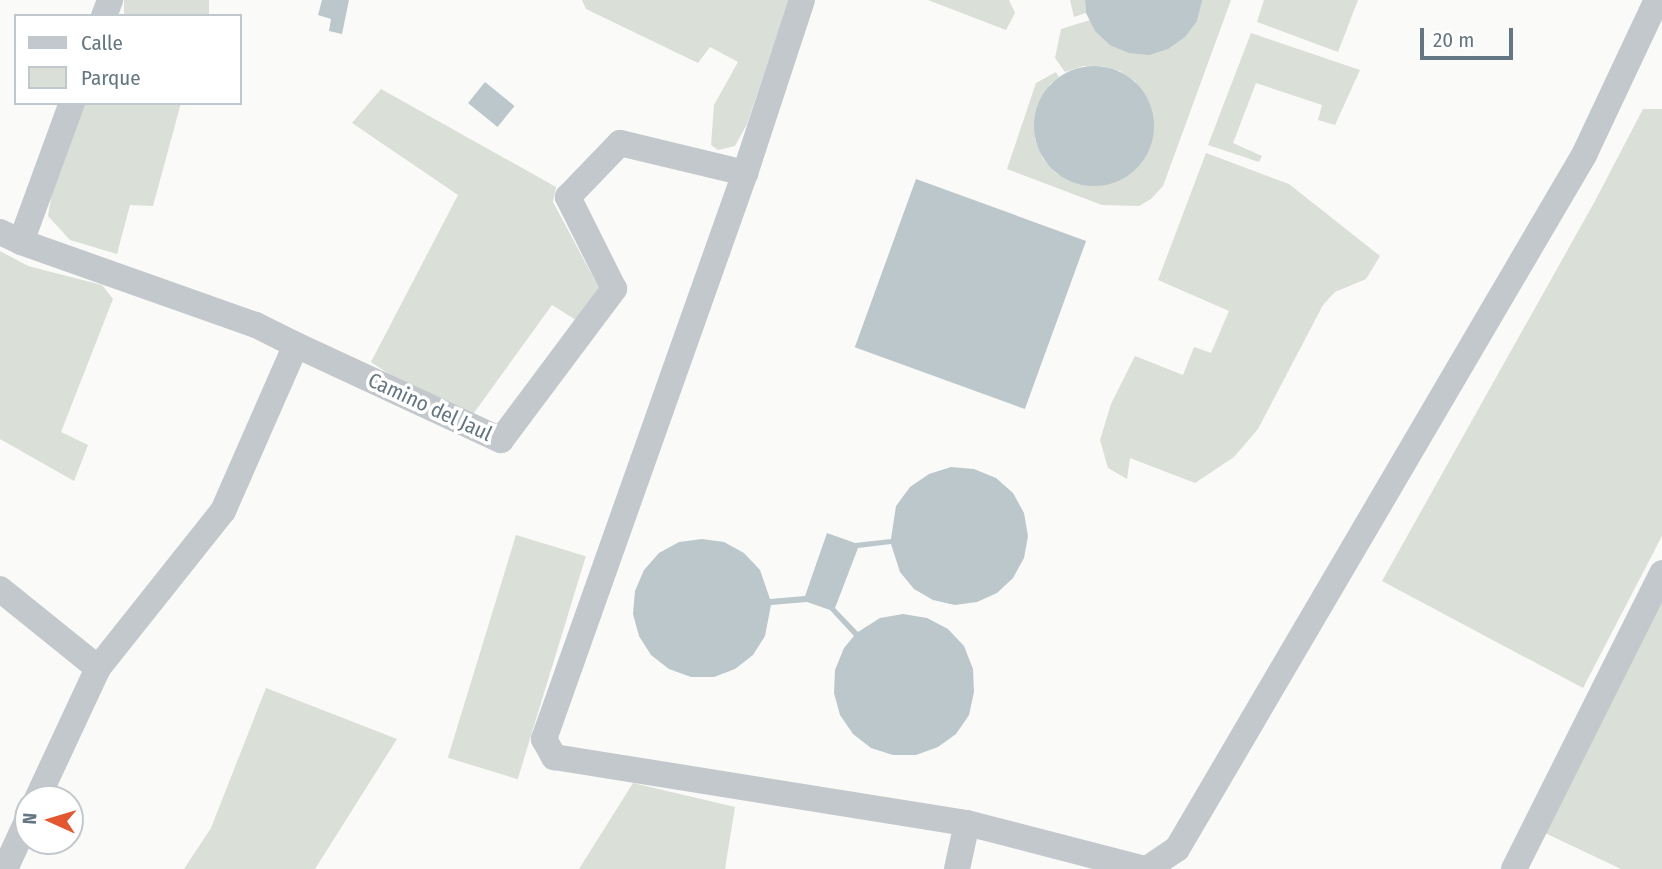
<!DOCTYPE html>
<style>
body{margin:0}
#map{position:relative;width:1662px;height:869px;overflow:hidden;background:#fafaf8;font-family:"Fira Sans Condensed",sans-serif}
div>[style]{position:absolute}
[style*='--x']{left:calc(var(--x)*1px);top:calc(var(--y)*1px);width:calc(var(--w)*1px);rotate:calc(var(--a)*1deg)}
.green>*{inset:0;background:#dadfd7;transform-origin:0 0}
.water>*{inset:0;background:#bbc7cb;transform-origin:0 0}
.round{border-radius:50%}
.street>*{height:26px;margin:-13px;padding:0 13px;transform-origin:13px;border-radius:13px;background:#c3c8cc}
span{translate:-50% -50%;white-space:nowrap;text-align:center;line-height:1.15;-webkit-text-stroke:7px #fff;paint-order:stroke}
.street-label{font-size:21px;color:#657683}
.legend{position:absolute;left:14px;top:14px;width:228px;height:91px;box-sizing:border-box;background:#fff;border:2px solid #c1c8cd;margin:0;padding:9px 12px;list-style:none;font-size:21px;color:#657683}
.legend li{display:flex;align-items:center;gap:14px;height:35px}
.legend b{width:35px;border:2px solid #c1c8cd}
.north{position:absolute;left:14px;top:785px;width:70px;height:70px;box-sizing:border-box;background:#fff;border:2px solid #c1c8cd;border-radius:50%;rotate:274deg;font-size:19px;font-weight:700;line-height:28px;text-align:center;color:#657683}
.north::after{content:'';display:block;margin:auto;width:24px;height:32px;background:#e4572e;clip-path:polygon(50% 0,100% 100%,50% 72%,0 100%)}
.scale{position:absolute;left:1420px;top:28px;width:93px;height:32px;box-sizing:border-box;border:4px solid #657683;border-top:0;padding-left:9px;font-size:21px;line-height:24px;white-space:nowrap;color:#657683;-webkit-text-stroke:5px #fff;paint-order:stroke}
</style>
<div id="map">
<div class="green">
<i style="left:124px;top:0;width:85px;height:17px"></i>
<i style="clip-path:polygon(582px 0,789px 0,747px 124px,735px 146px,718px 150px,711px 145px,714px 105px,738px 62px,710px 47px,698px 63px,586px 9px)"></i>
<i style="clip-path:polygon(928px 0,1009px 0,1015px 13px,1006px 30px)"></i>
<i style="clip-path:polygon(1070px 0,1085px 0,1086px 13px,1074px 17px)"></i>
<i style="clip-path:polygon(1202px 0,1231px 0,1163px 186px,1151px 199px,1139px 206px,1102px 205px,1007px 169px,1036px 83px,1056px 72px,1059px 77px,1050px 84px,1035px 139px,1043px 159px,1057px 174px,1136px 82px,1120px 71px,1102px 66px,1083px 66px,1065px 72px,1055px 58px,1061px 29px,1090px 20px,1095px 31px,1197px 20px)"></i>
<i style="clip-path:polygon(1264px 0,1358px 0,1338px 52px,1257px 22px)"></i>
<i style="clip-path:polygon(1251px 33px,1360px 70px,1335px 125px,1318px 120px,1322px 105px,1256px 83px,1233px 143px,1262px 156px,1259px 162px,1208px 145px)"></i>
<i style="clip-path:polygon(381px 89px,556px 187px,553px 202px,599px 288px,579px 322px,552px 305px,471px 417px,404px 384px,371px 362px,458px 195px,352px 123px)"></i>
<i style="clip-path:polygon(83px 103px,181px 103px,153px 206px,130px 205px,117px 254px,70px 240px,48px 216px,55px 174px)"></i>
<i style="clip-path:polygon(1643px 109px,1662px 109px,1662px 536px,1583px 688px,1382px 581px,1595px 201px)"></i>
<i style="clip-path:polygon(1206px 153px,1289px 184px,1380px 256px,1366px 279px,1335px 292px,1323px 305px,1258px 429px,1234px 457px,1195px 483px,1130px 458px,1127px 479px,1108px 468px,1100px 440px,1111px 404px,1135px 356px,1183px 375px,1194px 347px,1211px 353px,1229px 311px,1158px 280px)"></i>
<i style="clip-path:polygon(0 251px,28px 266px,102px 285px,113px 299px,61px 432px,88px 445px,74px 481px,0 439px)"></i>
<i style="left:516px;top:535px;width:73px;height:233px;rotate:17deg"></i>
<i style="clip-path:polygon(1662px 601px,1662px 869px,1621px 869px,1545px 833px)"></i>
<i style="clip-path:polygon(266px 688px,397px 739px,315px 869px,184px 869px,211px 828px)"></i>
<i style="clip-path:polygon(633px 783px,735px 807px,725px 869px,579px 869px)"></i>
</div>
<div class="water">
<i style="clip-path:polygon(322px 0,349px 0,342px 34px,329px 31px,331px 19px,318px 15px)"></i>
<i style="clip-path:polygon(1085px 0,1202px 0,1202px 1px,1197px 21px,1185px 37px,1168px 49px,1149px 55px,1129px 53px,1110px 45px,1095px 31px,1086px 13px)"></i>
<i class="round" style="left:1034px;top:66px;width:120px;height:120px"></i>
<i style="left:485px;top:82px;width:38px;height:27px;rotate:39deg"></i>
<i style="left:916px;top:179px;width:181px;height:179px;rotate:20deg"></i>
<i style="clip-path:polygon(951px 467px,974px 469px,996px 478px,1013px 493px,1024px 513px,1028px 536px,1024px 558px,1013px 578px,997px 593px,977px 602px,955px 605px,933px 600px,914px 589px,900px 572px,891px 544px,858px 548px,835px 608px,858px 632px,880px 618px,903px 614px,927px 618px,948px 629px,964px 646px,973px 669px,974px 692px,969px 715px,956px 734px,938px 747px,916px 755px,893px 755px,871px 748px,853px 734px,840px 715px,834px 693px,835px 670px,844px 648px,854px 636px,830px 610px,807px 602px,771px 605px,765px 636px,753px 655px,735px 669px,714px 677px,691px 677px,669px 669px,651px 655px,639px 636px,633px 614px,635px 591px,644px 570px,659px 553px,679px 542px,702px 539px,724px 542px,744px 553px,760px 570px,770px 599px,805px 596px,827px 533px,855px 543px,891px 539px,896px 506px,910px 487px,929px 474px)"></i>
</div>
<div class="street">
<i style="--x:802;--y:0;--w:182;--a:108.2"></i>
<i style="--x:745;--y:173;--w:601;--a:109.55"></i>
<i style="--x:544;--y:739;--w:21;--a:61"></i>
<i style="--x:554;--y:757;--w:418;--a:9.1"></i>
<i style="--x:967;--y:823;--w:184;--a:14.5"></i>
<i style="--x:104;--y:16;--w:17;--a:-69"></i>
<i style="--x:0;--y:232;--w:23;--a:25"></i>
<i style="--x:21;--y:242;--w:249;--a:19.5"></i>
<i style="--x:256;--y:325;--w:45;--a:26.6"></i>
<i style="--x:21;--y:242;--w:148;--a:-69.9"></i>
<i style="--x:0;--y:589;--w:126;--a:38.9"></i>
<i style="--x:37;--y:799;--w:145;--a:-65"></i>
<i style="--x:98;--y:668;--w:201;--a:-51.5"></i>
<i style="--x:223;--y:511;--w:181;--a:-66.3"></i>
<i style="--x:296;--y:345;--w:226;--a:24.9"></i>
<i style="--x:501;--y:440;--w:189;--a:-53.2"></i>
<i style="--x:614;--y:289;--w:103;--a:-116.6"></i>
<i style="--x:568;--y:197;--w:75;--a:-46.1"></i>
<i style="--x:620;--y:143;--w:129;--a:13.5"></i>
<i style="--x:5;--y:869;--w:55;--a:-65.3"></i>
<i style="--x:957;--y:869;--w:47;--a:-77.7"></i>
<i style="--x:1147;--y:869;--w:36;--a:-34"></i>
<i style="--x:1177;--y:849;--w:805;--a:-59.61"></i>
<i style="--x:1584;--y:155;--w:171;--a:-64.8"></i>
<i style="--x:1514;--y:869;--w:331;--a:-63.4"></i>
</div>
<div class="street-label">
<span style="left:430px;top:407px;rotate:25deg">Camino del Jaul</span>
</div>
<ul class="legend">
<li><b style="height:9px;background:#c3c8cc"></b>Calle</li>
<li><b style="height:19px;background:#dadfd7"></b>Parque</li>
</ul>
<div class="north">N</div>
<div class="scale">20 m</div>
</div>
